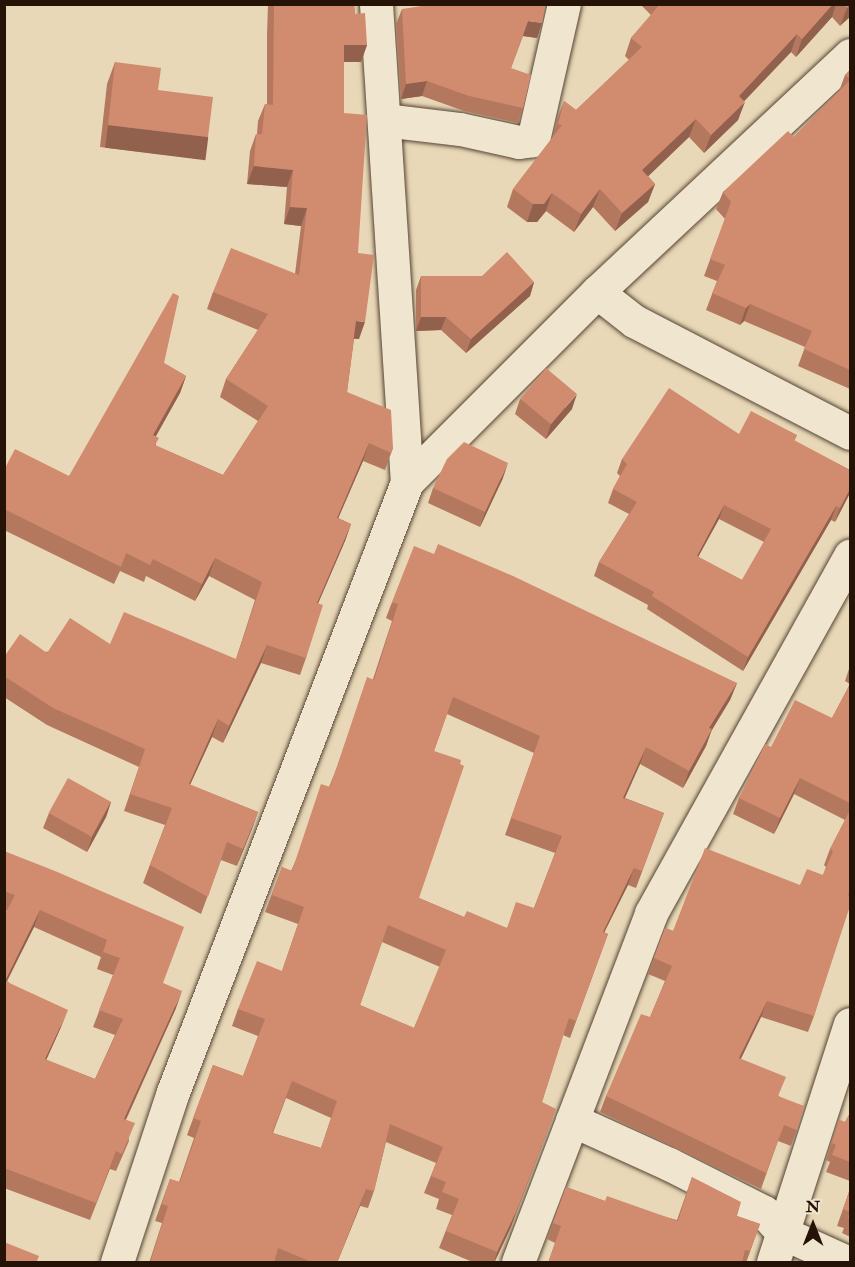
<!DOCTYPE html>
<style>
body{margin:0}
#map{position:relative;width:855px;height:1267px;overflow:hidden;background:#e8d8b7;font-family:"IM FELL Double Pica",serif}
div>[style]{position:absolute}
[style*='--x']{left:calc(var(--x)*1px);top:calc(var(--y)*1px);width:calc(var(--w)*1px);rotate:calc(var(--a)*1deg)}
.roads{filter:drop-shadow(0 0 2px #564433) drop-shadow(0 0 2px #564433)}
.street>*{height:33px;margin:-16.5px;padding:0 16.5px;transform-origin:16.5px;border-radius:16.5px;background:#f0e6d0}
.secondary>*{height:33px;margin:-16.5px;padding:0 16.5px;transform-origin:16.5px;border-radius:16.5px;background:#f0e6d0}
.wall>*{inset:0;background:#b4785f}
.shaded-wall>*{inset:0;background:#92614e;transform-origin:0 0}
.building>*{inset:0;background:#d18b6f;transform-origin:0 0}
span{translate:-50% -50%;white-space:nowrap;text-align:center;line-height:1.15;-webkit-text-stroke:4.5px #f0e6d0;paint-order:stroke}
.frame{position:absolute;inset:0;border:6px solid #251307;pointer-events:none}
.north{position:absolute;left:783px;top:1195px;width:60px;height:60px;-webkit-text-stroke:4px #f0e6d0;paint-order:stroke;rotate:0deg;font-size:16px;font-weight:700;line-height:24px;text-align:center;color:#251307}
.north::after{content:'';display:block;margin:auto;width:21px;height:27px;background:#251307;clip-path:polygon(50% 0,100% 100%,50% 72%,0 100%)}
</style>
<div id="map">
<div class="roads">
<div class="street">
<i style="--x:376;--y:4;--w:479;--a:86.3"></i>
<i style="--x:384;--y:120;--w:77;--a:6.8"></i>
<i style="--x:460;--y:129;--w:60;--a:12.4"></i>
<i style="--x:519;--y:142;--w:14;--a:-8"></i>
<i style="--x:533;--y:140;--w:139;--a:-77.2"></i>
<i style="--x:572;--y:1120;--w:107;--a:24.4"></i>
<i style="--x:669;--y:1164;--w:106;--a:26.8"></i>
<i style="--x:764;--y:1212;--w:28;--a:48"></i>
<i style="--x:783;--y:1233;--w:70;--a:24.4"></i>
<i style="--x:518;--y:1262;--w:373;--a:-69.1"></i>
<i style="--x:651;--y:913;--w:409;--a:-60.9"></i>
<i style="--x:773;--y:1262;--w:250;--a:-72.1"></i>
</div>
<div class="secondary">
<i style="--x:597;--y:292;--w:47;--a:38.1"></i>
<i style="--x:634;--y:321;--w:243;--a:27.4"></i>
<i style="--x:117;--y:1262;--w:179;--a:-71.8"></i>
<i style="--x:173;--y:1092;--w:653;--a:-69.01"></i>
<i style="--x:407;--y:482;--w:269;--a:-45"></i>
<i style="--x:597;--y:292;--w:347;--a:-43.1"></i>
</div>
</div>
<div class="wall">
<i style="clip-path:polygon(268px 4px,354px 4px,355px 14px,367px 45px,361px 62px,344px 62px,344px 113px,358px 253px,359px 339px,354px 339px,347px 392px,393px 448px,385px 470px,363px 461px,338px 518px,351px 524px,345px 541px,318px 603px,306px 658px,300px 675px,261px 663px,223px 743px,212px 737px,190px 785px,258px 812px,237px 866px,221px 860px,201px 914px,143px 883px,165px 825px,124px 811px,139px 767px,47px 725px,4px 697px,4px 657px,110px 644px,236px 659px,255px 600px,209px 576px,195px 601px,146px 576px,144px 582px,120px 571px,114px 584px,4px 530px,4px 470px,69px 476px,164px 363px,186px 376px,180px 393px,156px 436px,156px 446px,223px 475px,258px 421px,220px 397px,226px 379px,258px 330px,207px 309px,213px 292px,295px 274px,301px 226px,284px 224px,287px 187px,247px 184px,250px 151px,256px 134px,257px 134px,258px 121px,265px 104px,267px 104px,267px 35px)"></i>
<i style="clip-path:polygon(640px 4px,850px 4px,840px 26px,832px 17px,796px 57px,791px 52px,744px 101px,738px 120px,704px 153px,689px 137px,648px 176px,655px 184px,648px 202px,615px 231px,593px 207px,574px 232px,546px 211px,537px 222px,527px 222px,507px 207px,513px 189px,553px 137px,557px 119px,564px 101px,576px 110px,629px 60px,625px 56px,631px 38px,651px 15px)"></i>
<i style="clip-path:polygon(402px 9px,542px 23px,537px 38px,523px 36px,511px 68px,523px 108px,518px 123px,464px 111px,422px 96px,401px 99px,396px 24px)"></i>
<i style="clip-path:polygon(115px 62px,158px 90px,208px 137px,200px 159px,100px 147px,107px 84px)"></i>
<i style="clip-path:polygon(850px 70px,850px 389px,798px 366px,805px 347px,744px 321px,740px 325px,706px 310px,717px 281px,704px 276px,725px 219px,716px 209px,723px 192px,794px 137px,839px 91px,845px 75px)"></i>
<i style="clip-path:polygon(421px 276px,482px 276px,534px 282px,530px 296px,466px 353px,441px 330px,416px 331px,416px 290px)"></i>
<i style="clip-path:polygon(520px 399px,572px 409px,546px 439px,515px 414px)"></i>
<i style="clip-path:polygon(evenodd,739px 434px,797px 435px,794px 441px,850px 470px,850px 493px,835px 522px,831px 520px,743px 671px,647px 609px,648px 605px,594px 576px,599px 562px,629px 514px,608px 503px,613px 489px,620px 476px,617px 473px,622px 459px,739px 434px,719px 519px,764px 542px,742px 580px,698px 557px,719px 519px)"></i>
<i style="clip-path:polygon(503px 478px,480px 527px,428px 503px,433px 488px)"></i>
<i style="clip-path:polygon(evenodd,392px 602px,737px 683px,730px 700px,712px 729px,706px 746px,683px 788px,640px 764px,625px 798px,664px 813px,636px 888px,628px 885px,604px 932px,608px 934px,570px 1038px,563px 1035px,542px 1102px,511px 1227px,494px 1263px,475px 1263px,439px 1248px,452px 1215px,436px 1209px,439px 1199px,424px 1193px,436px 1163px,386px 1142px,374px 1191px,368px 1208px,360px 1206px,337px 1263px,149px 1263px,162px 1223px,155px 1221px,170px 1179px,179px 1182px,194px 1138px,187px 1135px,213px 1065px,243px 1076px,258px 1036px,232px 1026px,238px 1009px,282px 971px,298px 924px,265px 912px,282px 867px,291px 871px,329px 787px,373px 679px,392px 621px,386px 618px,392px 602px,447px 714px,534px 753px,505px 835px,555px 853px,534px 908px,507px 928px,464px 917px,419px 898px,434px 751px,447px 714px,392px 602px,382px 942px,440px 967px,414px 1028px,360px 1005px,382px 942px,392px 602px,286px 1098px,331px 1118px,321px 1148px,273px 1133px,286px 1098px)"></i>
<i style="clip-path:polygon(850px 666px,850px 893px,814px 1016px,808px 1032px,761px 1017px,741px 1059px,779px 1096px,797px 1130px,791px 1146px,778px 1141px,761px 1189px,600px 1112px,606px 1096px,650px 1017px,665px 981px,648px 974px,665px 928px,673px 931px,800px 885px,823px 875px,826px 867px,824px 865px,830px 849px,845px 820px,794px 794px,774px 834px,733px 814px,739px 798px,771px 747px,832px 718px,850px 684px,845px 681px)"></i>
<i style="clip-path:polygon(111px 802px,106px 817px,87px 852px,43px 828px,49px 813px)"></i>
<i style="clip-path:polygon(evenodd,4px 851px,163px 983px,176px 1008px,126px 1120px,129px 1141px,116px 1171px,110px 1169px,90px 1220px,4px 1188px,4px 916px,7px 911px,4px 910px,4px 851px,34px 927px,101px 957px,97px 969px,113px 975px,93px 1027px,115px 1035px,95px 1079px,46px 1060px,61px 1027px,7px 981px,34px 927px)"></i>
<i style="clip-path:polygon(850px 1113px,850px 1181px,826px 1172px,830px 1162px,826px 1160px,839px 1120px,845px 1122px)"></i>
<i style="clip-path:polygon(692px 1177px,737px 1216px,760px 1224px,746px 1263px,548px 1263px,555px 1243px,547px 1239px,566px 1187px,605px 1201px,677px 1220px)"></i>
<i style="clip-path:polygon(850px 1189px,850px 1237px,842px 1233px,844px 1228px,837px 1226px)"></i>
</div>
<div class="shaded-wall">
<i style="clip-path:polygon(833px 4px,836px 4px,832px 17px,796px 57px,802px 39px)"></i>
<i style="clip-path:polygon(850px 4px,850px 17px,840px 26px,847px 8px)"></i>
<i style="clip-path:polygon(528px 21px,542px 23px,537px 38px,523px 36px)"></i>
<i style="clip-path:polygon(797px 34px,791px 52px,732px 114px,739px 96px)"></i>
<i style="clip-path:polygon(344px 45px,367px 45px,361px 62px,338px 62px)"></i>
<i style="clip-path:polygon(427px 81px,422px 96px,401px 99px,406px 84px)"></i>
<i style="clip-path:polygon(745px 102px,738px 120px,704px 153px,711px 135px)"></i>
<i style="clip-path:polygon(696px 119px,689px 137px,636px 188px,642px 170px)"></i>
<i style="left:108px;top:125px;width:101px;height:23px;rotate:7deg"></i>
<i style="clip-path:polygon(254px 166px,293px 170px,287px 187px,247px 184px)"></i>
<i style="clip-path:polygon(655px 184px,648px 202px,615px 231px,622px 213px)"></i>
<i style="clip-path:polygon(600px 189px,593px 207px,574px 232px,581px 214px)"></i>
<i style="clip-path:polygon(552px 193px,546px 211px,537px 222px,527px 222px,533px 204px)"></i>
<i style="clip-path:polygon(290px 207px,307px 208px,301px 226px,284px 224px)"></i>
<i style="clip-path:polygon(534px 282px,530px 296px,466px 353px,471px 339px)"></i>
<i style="clip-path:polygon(750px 304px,744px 321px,740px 325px,746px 308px)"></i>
<i style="clip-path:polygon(421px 317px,446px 317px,441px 330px,416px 331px)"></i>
<i style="clip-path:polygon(356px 321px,365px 322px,359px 339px,350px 338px)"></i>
<i style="clip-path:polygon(186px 376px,180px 393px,147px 452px,153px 435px)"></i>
<i style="clip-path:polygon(577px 394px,572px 409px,546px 439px,551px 424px)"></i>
<i style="clip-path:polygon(369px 443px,363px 461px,331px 535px,337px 518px)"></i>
<i style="clip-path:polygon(508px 463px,503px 478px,480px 527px,485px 512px)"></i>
<i style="clip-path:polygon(850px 489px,850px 493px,835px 522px,840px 508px)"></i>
<i style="clip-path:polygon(724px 505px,719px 519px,691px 570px,697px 556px)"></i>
<i style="clip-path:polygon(836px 506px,831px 520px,743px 671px,748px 657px)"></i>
<i style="clip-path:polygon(351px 524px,345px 541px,311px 620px,317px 603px)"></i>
<i style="clip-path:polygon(215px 558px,209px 576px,195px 601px,202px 584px)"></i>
<i style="clip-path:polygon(267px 645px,261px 663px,223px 743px,229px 726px)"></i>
<i style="clip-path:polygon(737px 683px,730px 700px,703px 745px,709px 728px)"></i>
<i style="clip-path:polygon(218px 719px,212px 737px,182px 802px,189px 784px)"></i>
<i style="clip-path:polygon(712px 729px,706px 746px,683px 788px,689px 771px)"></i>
<i style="clip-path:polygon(646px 747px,640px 764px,617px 815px,623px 798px)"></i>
<i style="clip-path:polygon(800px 778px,794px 794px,774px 834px,780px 818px)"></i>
<i style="clip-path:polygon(111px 802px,106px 817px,87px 852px,92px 837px)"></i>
<i style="clip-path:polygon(258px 812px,252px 829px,237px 866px,243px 849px)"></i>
<i style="clip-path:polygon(634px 868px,628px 885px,596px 949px,603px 932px)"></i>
<i style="clip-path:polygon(40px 910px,34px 927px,4px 987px,4px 983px)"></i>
<i style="clip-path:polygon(182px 991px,176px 1008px,118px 1136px,124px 1119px)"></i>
<i style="clip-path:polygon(767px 1001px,761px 1017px,733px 1074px,739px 1058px)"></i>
<i style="clip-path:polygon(68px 1010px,61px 1027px,39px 1076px,45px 1059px)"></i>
<i style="clip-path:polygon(556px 1109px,511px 1227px,494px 1263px,497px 1252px)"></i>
<i style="clip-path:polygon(366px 1189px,360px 1206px,337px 1263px)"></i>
</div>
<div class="building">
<i style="clip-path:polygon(274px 4px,354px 4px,355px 14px,365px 13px,367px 45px,344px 45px,344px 113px,367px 115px,358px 253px,374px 255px,365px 322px,356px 321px,347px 392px,391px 410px,393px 448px,391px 453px,369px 443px,337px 518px,351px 524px,317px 603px,323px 605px,306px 658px,267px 645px,229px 726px,218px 719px,189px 784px,258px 812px,243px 849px,227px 842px,208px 897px,150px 865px,172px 808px,130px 794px,145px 749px,53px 708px,4px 676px,4px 657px,20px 634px,47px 653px,70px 618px,110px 644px,124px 612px,236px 659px,262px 582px,215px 558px,202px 584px,153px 559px,150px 565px,126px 553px,121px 567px,4px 509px,4px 470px,15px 449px,69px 476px,173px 293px,179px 296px,164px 363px,186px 376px,153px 435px,159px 438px,155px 445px,223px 475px,268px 406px,226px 379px,268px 314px,213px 292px,231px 248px,299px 275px,307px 208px,290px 207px,293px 170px,254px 166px,256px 134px,262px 134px,265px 104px,273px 105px)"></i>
<i style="clip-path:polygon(435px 4px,545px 4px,542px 23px,528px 21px,511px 68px,531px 75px,523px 108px,469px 96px,427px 81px,406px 84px,402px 9px)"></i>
<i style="clip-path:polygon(660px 4px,833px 4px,802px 39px,797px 34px,739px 96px,745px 102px,711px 135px,696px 119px,642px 170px,655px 184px,622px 213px,600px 189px,581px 214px,552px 193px,544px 204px,533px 204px,513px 189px,562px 125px,558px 124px,564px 101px,576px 110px,642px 47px,631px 38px)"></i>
<i style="clip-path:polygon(843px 4px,850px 4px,847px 8px)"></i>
<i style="clip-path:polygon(115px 62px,161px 68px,158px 90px,213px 97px,208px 137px,108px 125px)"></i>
<i style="clip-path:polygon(850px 70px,850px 79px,845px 75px)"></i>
<i style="clip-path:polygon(850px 80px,850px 370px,804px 349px,812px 331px,750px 304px,746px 308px,712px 293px,725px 265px,710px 259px,731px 202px,723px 192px,788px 131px,794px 137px)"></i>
<i style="clip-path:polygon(507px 252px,534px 282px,471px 339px,446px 317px,421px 317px,421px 276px,482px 276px)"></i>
<i style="left:546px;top:368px;width:40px;height:40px;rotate:40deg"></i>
<i style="clip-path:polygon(evenodd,669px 388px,739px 434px,751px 411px,797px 435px,794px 440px,850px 470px,850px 489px,840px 508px,836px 506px,748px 657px,652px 596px,654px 592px,599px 562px,637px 502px,613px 489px,627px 464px,622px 459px,669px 388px,724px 505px,771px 529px,742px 580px,697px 556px,724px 505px)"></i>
<i style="clip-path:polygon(464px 442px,508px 463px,485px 512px,433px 488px,447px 459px)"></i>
<i style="clip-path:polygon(evenodd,438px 544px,513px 576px,737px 683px,709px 728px,712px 729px,689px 771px,646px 747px,623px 798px,664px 813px,642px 871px,634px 868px,603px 932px,608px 934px,576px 1021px,569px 1018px,542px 1102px,556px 1109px,517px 1210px,497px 1252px,446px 1231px,459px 1199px,442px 1192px,446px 1182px,431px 1176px,443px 1147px,390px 1124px,374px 1191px,366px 1189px,337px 1263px,314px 1263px,278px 1248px,274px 1263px,150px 1263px,168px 1206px,162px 1204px,170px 1179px,180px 1182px,201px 1121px,193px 1118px,213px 1065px,243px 1076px,265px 1019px,238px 1009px,257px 961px,282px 971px,304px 907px,272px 895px,282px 867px,292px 871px,321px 784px,330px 787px,367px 677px,374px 680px,398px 604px,392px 602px,414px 546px,434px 554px,438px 544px,453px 697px,540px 736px,511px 818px,562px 836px,534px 908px,516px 902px,507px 928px,467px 911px,464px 917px,419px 898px,464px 766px,460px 764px,461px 760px,434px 751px,453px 697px,438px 544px,388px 925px,446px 950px,414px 1028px,360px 1005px,388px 925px,438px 544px,292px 1081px,337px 1101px,321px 1148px,272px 1133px,292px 1081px)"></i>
<i style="clip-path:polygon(850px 684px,850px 803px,800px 778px,780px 818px,739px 798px,765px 744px,771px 747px,795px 700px,832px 718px)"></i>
<i style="left:68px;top:778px;width:49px;height:40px;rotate:29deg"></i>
<i style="clip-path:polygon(850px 810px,850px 890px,848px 895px,850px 897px,850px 906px,814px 1016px,767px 1001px,739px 1058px,786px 1077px,778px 1096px,804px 1106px,797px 1130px,784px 1125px,766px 1173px,606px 1096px,641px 1014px,650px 1017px,672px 966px,654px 958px,665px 928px,673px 931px,705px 848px,800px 885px,807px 869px,823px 875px,833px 851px,830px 849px)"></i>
<i style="clip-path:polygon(evenodd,4px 851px,55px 871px,184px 927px,163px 983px,182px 991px,124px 1119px,135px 1123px,122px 1154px,116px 1151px,96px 1203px,4px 1168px,4px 916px,15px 895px,4px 891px,4px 851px,40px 910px,107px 940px,103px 952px,120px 958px,99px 1010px,123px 1019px,95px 1079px,45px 1059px,68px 1010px,5px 981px,40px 910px)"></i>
<i style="clip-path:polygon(850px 1113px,850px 1162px,832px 1155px,836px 1145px,832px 1143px,839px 1120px,845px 1122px)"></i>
<i style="clip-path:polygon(692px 1177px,741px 1202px,737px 1216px,760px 1224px,750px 1251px,745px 1250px,742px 1263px,548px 1263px,561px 1226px,553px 1223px,566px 1187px,605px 1201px,607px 1196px,678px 1221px)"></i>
<i style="clip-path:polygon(850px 1189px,850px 1218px,848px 1217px,850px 1212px,843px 1209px)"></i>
<i style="clip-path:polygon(4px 1242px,39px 1256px,36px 1263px,4px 1263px)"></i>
</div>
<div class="frame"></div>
<div class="north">N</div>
</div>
